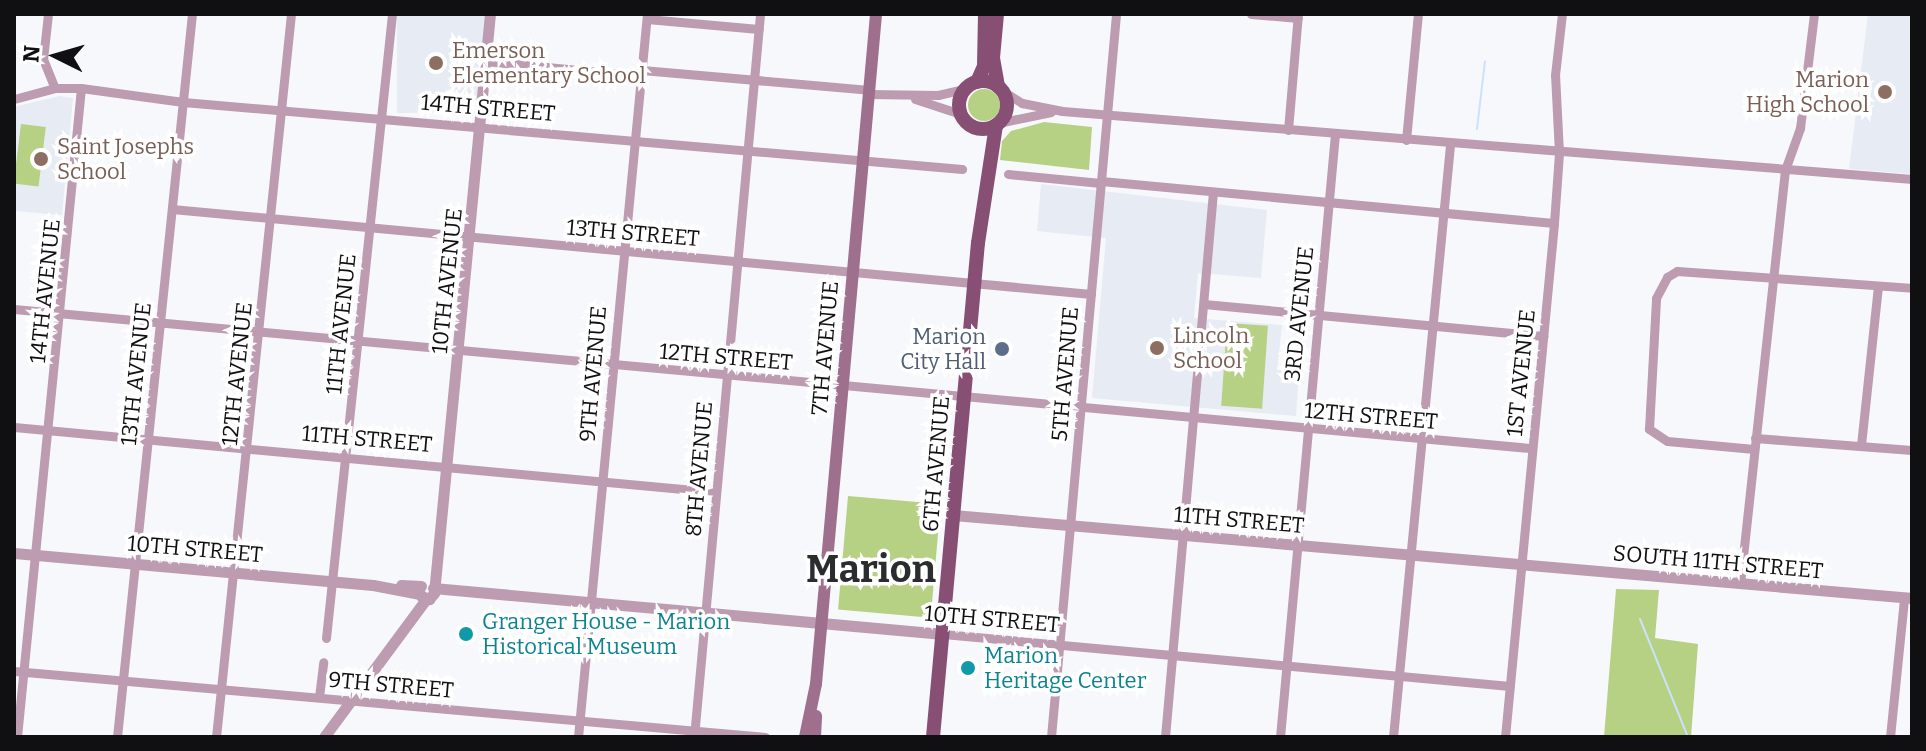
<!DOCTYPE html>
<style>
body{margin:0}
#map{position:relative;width:1926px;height:751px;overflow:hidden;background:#f7f8fb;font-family:Bitter,serif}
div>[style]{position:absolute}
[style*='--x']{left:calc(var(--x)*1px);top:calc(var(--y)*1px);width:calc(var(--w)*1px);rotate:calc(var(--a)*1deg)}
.built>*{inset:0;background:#e7ebf4;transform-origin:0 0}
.green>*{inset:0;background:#b6d183;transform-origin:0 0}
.round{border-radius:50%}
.stream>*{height:2px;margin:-1px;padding:0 1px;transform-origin:1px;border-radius:1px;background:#cbe2fc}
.minor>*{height:9px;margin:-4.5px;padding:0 4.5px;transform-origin:4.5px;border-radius:4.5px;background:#bd9bb1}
.tertiary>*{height:11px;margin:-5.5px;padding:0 5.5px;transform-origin:5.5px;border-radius:5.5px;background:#bd9bb1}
.secondary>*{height:12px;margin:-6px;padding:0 6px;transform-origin:6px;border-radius:6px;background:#9f6f8e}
.primary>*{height:14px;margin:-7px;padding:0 7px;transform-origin:7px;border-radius:7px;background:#884f75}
.primary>.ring{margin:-7px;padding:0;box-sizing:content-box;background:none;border:14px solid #884f75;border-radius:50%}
.dots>*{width:22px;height:22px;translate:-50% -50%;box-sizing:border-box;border:4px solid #fff;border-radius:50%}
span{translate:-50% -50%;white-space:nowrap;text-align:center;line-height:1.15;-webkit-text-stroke:7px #fff;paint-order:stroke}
.education-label{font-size:22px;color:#785e54}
.left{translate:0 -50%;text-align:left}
.right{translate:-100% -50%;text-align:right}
.street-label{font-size:22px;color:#101012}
.service-label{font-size:22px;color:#4e5e75}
.culture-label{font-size:22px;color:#0d838f}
.town-label{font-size:38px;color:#2b2c2e;font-weight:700}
.frame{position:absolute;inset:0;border:16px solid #101012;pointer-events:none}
.north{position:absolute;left:16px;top:16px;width:80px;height:80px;-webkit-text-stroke:6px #fff;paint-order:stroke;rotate:275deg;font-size:22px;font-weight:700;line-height:32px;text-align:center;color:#101012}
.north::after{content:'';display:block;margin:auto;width:28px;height:36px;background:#101012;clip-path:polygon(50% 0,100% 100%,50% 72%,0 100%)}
</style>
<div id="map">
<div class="built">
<i style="left:397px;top:14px;width:88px;height:99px"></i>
<i style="clip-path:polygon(1868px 14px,1912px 14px,1912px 174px,1849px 169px)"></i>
<i style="clip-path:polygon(59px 96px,73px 98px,62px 215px,14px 211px,14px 107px)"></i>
<i style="clip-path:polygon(1041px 184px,1267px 210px,1261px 278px,1198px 273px,1194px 318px,1282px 325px,1277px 370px,1299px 372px,1296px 416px,1092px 398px,1106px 238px,1037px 231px)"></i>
</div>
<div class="green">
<i class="round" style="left:968px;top:89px;width:32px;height:32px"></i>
<i style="clip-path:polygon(1044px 122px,1092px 127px,1089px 170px,1000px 160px,1002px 141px,1011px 131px)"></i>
<i style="left:21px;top:124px;width:25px;height:60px;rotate:7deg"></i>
<i style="left:1227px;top:323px;width:41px;height:83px;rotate:4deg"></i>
<i style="left:848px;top:496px;width:93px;height:114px;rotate:5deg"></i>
<i style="clip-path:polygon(1616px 589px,1659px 590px,1655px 638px,1698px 644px,1691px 737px,1604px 737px)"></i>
</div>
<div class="stream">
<i style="--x:1477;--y:129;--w:68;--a:-83.3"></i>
<i style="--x:1640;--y:619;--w:127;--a:67.9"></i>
</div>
<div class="minor">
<i style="--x:48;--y:14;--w:45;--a:96.3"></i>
<i style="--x:43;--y:59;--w:31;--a:68"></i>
<i style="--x:1251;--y:14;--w:47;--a:4.9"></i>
<i style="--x:647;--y:19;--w:112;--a:5.1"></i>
<i style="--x:485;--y:61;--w:157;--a:5.5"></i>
<i style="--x:642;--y:70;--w:228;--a:5"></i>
<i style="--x:1001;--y:90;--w:25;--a:32"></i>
<i style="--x:1022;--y:103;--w:41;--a:11.3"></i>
<i style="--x:1062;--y:111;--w:853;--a:4.57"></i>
<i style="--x:868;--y:94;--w:70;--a:0.8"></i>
<i style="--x:938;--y:95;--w:28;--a:-13"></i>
<i style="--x:14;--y:99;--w:42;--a:-15"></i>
<i style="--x:55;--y:88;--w:26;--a:0"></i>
<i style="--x:81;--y:88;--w:103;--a:7.8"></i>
<i style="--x:183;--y:102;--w:782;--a:4.92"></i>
<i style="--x:915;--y:99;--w:48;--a:18.1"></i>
<i style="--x:998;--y:123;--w:54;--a:-11.7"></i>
<i style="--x:1288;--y:130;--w:116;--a:-85.1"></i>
<i style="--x:1406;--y:140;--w:127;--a:-84.6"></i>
<i style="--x:1008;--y:174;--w:93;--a:5.5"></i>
<i style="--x:1101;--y:181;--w:455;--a:5.3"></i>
<i style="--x:172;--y:209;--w:923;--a:5.28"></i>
<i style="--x:1204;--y:304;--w:341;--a:5.4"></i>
<i style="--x:14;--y:309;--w:1523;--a:5.24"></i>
<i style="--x:14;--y:427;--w:704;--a:5.3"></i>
<i style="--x:1755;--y:438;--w:157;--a:4.4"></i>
<i style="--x:1861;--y:445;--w:160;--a:-83.9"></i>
<i style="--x:1754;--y:449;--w:87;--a:-174.7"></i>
<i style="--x:1667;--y:441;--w:22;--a:-146"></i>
<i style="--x:1649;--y:429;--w:131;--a:-86.9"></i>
<i style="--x:1656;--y:298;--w:24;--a:-62"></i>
<i style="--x:1667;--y:277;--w:12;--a:-31"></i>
<i style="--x:1677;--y:271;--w:236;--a:4.1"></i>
<i style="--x:1740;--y:584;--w:416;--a:-83.8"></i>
<i style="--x:1785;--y:170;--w:45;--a:-70.3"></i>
<i style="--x:1800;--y:128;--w:115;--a:-83"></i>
<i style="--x:943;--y:634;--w:569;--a:5.24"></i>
<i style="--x:326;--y:638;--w:627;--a:-83.96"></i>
<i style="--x:14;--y:671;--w:754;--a:5.02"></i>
<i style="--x:319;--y:697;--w:35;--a:-83"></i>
<i style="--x:17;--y:737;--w:652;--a:-84.37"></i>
<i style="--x:117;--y:737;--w:727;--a:-84.08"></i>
<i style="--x:216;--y:737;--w:727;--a:-84.08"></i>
<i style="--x:578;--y:737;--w:726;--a:-84.55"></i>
<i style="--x:694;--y:737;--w:726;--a:-84.78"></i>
<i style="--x:1051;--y:737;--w:726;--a:-84.86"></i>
<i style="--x:1165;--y:737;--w:547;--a:-84.97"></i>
<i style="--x:1280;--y:737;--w:606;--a:-84.79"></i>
<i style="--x:1393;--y:737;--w:595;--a:-84.5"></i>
<i style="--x:1505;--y:737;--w:516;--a:-84.55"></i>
<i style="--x:1554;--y:223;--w:70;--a:-85.9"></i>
<i style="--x:1559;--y:153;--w:78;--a:-92.9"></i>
<i style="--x:1555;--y:75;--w:61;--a:-83.5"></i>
<i style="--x:1890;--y:737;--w:140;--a:-84.2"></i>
</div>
<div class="tertiary">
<i style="--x:953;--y:515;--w:963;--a:4.95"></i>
<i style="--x:14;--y:553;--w:360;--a:5.1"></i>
<i style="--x:373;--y:585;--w:48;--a:10.8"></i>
<i style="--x:401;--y:585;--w:20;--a:3"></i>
<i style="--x:433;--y:588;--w:512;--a:5.15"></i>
<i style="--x:421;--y:596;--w:9;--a:21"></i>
<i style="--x:429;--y:599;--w:8;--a:-50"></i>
<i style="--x:434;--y:593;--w:582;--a:-84.48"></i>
<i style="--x:324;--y:737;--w:172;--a:-53.5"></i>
</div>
<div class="secondary">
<i style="--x:805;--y:737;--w:54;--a:-78.3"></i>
<i style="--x:816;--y:684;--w:673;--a:-84.88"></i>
<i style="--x:815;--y:737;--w:21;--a:-87"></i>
</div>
<div class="primary">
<i style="--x:997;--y:14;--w:44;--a:95.2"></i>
<i style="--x:993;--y:58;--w:29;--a:80"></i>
<i class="ring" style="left:959px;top:81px;width:34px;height:34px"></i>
<i style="--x:977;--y:82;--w:17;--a:-66"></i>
<i style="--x:984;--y:66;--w:52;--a:-88.9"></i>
<i style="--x:933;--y:737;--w:496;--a:-84.8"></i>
<i style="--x:978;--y:243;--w:119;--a:-81.3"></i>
</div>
<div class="dots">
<i style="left:436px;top:63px;background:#8d6e63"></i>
<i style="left:1885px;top:92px;background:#8d6e63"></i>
<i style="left:41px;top:159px;background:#8d6e63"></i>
<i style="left:1157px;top:348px;background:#8d6e63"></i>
<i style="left:1002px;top:349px;background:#5c6f8a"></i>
<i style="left:466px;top:634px;background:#0f9aa8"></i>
<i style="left:968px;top:668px;background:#0f9aa8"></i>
</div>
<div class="education-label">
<span class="left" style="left:452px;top:63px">Emerson<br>Elementary School</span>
<span class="right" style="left:1869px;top:92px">Marion<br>High School</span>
<span class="left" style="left:57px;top:159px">Saint Josephs<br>School</span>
<span class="left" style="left:1173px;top:348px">Lincoln<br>School</span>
</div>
<div class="street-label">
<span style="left:488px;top:108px;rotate:5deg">14TH STREET</span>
<span style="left:633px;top:233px;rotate:5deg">13TH STREET</span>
<span style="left:447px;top:281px;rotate:-84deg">10TH AVENUE</span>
<span style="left:45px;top:291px;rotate:-84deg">14TH AVENUE</span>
<span style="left:1299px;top:314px;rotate:-84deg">3RD AVENUE</span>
<span style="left:341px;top:324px;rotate:-84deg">11TH AVENUE</span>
<span style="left:825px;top:348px;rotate:-85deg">7TH AVENUE</span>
<span style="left:726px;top:357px;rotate:5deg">12TH STREET</span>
<span style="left:1521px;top:373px;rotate:-84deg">1ST AVENUE</span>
<span style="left:136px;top:374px;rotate:-84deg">13TH AVENUE</span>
<span style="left:237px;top:374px;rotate:-84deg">12TH AVENUE</span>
<span style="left:593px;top:374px;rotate:-85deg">9TH AVENUE</span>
<span style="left:1065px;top:374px;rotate:-85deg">5TH AVENUE</span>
<span style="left:1371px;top:416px;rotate:5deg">12TH STREET</span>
<span style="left:367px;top:439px;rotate:5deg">11TH STREET</span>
<span style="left:936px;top:464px;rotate:-85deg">6TH AVENUE</span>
<span style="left:699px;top:469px;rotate:-85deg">8TH AVENUE</span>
<span style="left:1239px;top:520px;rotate:5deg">11TH STREET</span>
<span style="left:195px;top:549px;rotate:5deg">10TH STREET</span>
<span style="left:1718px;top:562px;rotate:5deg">SOUTH 11TH STREET</span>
<span style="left:992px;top:619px;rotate:5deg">10TH STREET</span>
<span style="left:391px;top:685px;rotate:5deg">9TH STREET</span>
</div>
<div class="service-label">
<span class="right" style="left:986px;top:349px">Marion<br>City Hall</span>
</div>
<div class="culture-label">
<span class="left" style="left:482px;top:634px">Granger House - Marion<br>Historical Museum</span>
<span class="left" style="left:984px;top:668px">Marion<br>Heritage Center</span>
</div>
<div class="town-label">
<span style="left:871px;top:570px">Marion</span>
</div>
<div class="frame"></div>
<div class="north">N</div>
</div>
